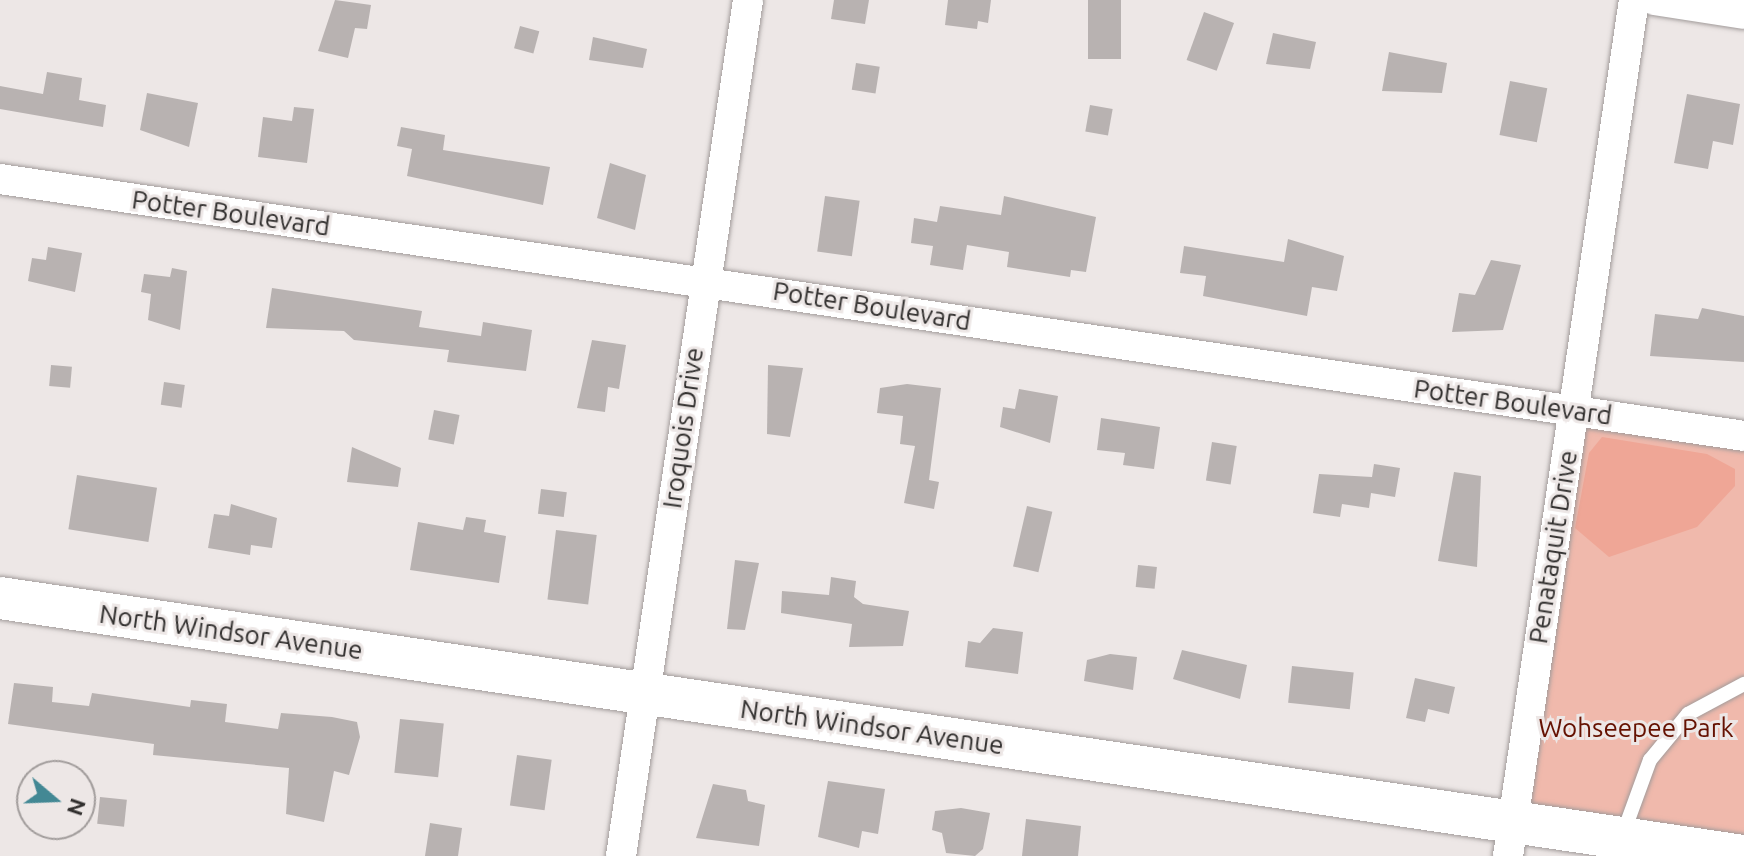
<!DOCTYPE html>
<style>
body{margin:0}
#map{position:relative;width:1744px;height:856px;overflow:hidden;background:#ede7e6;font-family:Ubuntu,sans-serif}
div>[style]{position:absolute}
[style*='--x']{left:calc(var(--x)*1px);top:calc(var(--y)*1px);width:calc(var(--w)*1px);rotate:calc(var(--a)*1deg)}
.green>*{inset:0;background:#f0b9ac}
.forest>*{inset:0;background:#efa696}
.building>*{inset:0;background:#b8b2b1;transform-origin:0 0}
.roads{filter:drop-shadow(0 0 2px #a29c9b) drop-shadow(0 0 2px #a29c9b)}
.lane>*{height:14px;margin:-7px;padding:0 7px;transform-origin:7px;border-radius:7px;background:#fff}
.street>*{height:30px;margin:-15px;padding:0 15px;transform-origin:15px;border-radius:15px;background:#fff}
.secondary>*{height:42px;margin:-21px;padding:0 21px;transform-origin:21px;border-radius:21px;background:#fff}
span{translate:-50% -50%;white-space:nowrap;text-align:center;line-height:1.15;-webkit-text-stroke:6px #ede7e6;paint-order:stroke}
.street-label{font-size:26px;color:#312f2e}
.park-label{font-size:26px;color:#651101}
.north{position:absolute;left:16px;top:760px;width:80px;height:80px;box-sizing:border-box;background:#ede7e6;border:2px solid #a29d9c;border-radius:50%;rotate:109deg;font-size:22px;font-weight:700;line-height:32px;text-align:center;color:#312f2e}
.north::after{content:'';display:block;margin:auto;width:28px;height:36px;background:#438894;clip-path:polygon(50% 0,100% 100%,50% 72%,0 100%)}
</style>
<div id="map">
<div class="green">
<i style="clip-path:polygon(1575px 411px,1744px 436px,1744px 856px,1512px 822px)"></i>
</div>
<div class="forest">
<i style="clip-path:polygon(1602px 437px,1707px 454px,1735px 469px,1735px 486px,1697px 527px,1609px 557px,1575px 528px,1589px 453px)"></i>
</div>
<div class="building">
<i style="clip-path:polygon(335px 0,371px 5px,367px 29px,355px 28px,348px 58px,318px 51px)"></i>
<i style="clip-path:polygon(834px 0,869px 0,865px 24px,831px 19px)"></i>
<i style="clip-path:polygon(948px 0,991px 0,988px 23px,978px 21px,977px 29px,945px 25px)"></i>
<i style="left:1088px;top:0;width:33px;height:59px"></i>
<i style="left:1204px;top:12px;width:32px;height:51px;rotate:20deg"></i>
<i style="left:520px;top:26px;width:20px;height:23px;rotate:15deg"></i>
<i style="clip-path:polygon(1273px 33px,1316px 42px,1310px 69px,1266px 64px)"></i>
<i style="clip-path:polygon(593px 37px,647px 49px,643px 68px,589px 60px)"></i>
<i style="clip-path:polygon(1389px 52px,1447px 63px,1442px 93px,1382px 91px)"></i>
<i style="left:856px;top:63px;width:24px;height:27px;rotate:9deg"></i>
<i style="clip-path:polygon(47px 72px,82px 78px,79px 100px,106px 105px,103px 127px,0 109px,0 86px,43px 94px)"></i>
<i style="left:1510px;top:81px;width:38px;height:55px;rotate:11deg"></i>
<i style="clip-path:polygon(147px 93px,198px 103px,189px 147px,140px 130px)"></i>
<i style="clip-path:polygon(1687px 94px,1740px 104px,1733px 145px,1713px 141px,1708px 169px,1674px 163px)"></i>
<i style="left:1090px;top:105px;width:23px;height:27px;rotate:10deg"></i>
<i style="clip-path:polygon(294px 107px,314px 109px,307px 163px,258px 157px,263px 117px,292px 121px)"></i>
<i style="clip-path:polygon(401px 127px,445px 135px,443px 150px,550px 167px,543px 205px,407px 176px,412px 149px,397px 146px)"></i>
<i style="clip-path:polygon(610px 163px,646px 175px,635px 230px,597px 218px)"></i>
<i style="left:825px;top:196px;width:35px;height:56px;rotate:8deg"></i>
<i style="clip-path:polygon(1004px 196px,1096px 217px,1086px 272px,1071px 270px,1070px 277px,1007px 267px,1009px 252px,967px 245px,963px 270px,930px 265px,933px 246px,911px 243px,914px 218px,937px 222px,940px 206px,1001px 215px)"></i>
<i style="clip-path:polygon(1288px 239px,1344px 256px,1337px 291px,1312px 287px,1307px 316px,1203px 296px,1206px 276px,1180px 273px,1184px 246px,1284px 262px)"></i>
<i style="clip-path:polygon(48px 247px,82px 253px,75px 292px,28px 281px,32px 258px,46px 260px)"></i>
<i style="clip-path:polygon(1491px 260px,1521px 265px,1503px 330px,1452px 332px,1459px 293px,1475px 295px)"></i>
<i style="clip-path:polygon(172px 268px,187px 271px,180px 330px,148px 320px,151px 294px,141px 292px,144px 274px,170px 277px)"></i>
<i style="clip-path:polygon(272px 288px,422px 311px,419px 327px,481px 336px,483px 322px,532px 330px,526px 371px,447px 362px,449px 350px,354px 340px,344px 331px,266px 328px)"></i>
<i style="clip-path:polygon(1702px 308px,1744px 316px,1744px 362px,1650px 356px,1655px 314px,1698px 319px)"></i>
<i style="clip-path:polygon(592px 340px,626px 345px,619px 389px,608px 387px,605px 412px,577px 408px)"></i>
<i style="left:51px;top:365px;width:21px;height:21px;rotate:5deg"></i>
<i style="clip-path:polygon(768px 365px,803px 368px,790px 437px,767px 434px)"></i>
<i style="left:164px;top:382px;width:21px;height:23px;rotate:8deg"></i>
<i style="clip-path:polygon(907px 384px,941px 388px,929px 480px,939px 482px,934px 509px,904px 503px,915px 446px,900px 444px,903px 416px,877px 413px,880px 388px)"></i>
<i style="clip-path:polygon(1019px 389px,1058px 396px,1050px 443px,1000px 427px,1003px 407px,1015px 409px)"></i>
<i style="left:434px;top:410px;width:26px;height:30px;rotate:11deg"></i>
<i style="clip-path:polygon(1101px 418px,1160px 427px,1154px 469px,1123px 465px,1125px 453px,1097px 450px)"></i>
<i style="left:1212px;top:442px;width:25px;height:39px;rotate:9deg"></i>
<i style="clip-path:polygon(352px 447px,401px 468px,398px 487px,347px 482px)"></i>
<i style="clip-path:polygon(1374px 464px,1400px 468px,1395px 497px,1371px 493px,1369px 508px,1342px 504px,1340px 517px,1313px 513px,1319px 474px,1372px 477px)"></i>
<i style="clip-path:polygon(1454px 472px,1481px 476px,1477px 567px,1438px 561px)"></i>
<i style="left:77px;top:475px;width:81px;height:55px;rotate:9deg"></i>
<i style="left:541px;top:489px;width:26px;height:25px;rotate:7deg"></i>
<i style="clip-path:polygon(231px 504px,277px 518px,272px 548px,251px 545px,250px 555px,208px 548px,214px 514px,229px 516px)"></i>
<i style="left:1027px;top:506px;width:26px;height:62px;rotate:13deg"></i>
<i style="clip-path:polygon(466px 517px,486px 520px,484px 532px,506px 536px,499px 583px,410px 570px,418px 522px,463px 530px)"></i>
<i style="left:556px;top:530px;width:41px;height:70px;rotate:7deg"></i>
<i style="clip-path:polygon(735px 560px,759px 563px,745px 630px,727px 629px)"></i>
<i style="left:1138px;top:565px;width:19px;height:22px;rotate:6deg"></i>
<i style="clip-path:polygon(831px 577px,856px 581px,854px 597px,863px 604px,909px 611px,903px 646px,849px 647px,852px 624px,781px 613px,782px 591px,829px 595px)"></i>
<i style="clip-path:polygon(993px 628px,1023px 632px,1018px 674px,965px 667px,968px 641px,980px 643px)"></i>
<i style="clip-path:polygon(1182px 650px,1247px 665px,1240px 699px,1173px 679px)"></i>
<i style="clip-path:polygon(1110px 654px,1137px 657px,1133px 690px,1084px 681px,1087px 660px)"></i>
<i style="left:1292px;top:666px;width:62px;height:37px;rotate:6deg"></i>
<i style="clip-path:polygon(1415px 678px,1455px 687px,1449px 714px,1428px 709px,1425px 722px,1406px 718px)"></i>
<i style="clip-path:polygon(14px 683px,53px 687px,52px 702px,89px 706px,92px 693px,190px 707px,191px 700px,227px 704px,225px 722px,278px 729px,281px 713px,332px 717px,357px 722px,360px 737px,349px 775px,334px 771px,324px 822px,286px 814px,289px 768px,153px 755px,154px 744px,8px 724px)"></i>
<i style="left:400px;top:719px;width:44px;height:54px;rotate:6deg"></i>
<i style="left:517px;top:755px;width:35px;height:51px;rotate:8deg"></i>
<i style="clip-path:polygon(828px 781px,885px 789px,878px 834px,862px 831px,859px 848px,818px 837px)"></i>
<i style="clip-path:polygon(713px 784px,746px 790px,748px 801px,765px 805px,759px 846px,696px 838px)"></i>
<i style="left:100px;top:797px;width:27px;height:27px;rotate:6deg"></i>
<i style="clip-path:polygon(961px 808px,990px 813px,983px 849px,975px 856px,946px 853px,942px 833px,932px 830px,935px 811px)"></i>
<i style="clip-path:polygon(1026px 819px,1081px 826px,1078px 856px,1022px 856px)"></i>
<i style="clip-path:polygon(430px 823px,462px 828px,458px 856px,425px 856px)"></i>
</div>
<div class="roads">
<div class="lane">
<i style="--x:1623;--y:834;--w:79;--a:-70"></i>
<i style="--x:1650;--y:760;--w:60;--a:-50.4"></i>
<i style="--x:1688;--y:714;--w:64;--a:-28.2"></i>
</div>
<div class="street">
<i style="--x:1654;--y:0;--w:91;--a:8.8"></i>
<i style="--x:0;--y:179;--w:1763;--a:8.38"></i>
<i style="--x:621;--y:856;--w:865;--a:-81.56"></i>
<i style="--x:1508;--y:856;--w:865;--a:-81.63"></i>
</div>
<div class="secondary">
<i style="--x:0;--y:598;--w:1763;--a:8.42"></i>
</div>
</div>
<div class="street-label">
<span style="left:231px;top:213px;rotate:8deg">Potter Boulevard</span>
<span style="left:872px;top:306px;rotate:9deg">Potter Boulevard</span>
<span style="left:1513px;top:402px;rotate:8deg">Potter Boulevard</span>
<span style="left:683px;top:428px;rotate:-82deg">Iroquois Drive</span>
<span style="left:1553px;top:547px;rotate:-81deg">Penataquit Drive</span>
<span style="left:231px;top:632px;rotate:8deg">North Windsor Avenue</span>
<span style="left:872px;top:727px;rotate:8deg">North Windsor Avenue</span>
</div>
<div class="park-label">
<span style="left:1636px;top:728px">Wohseepee Park</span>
</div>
<div class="north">N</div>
</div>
